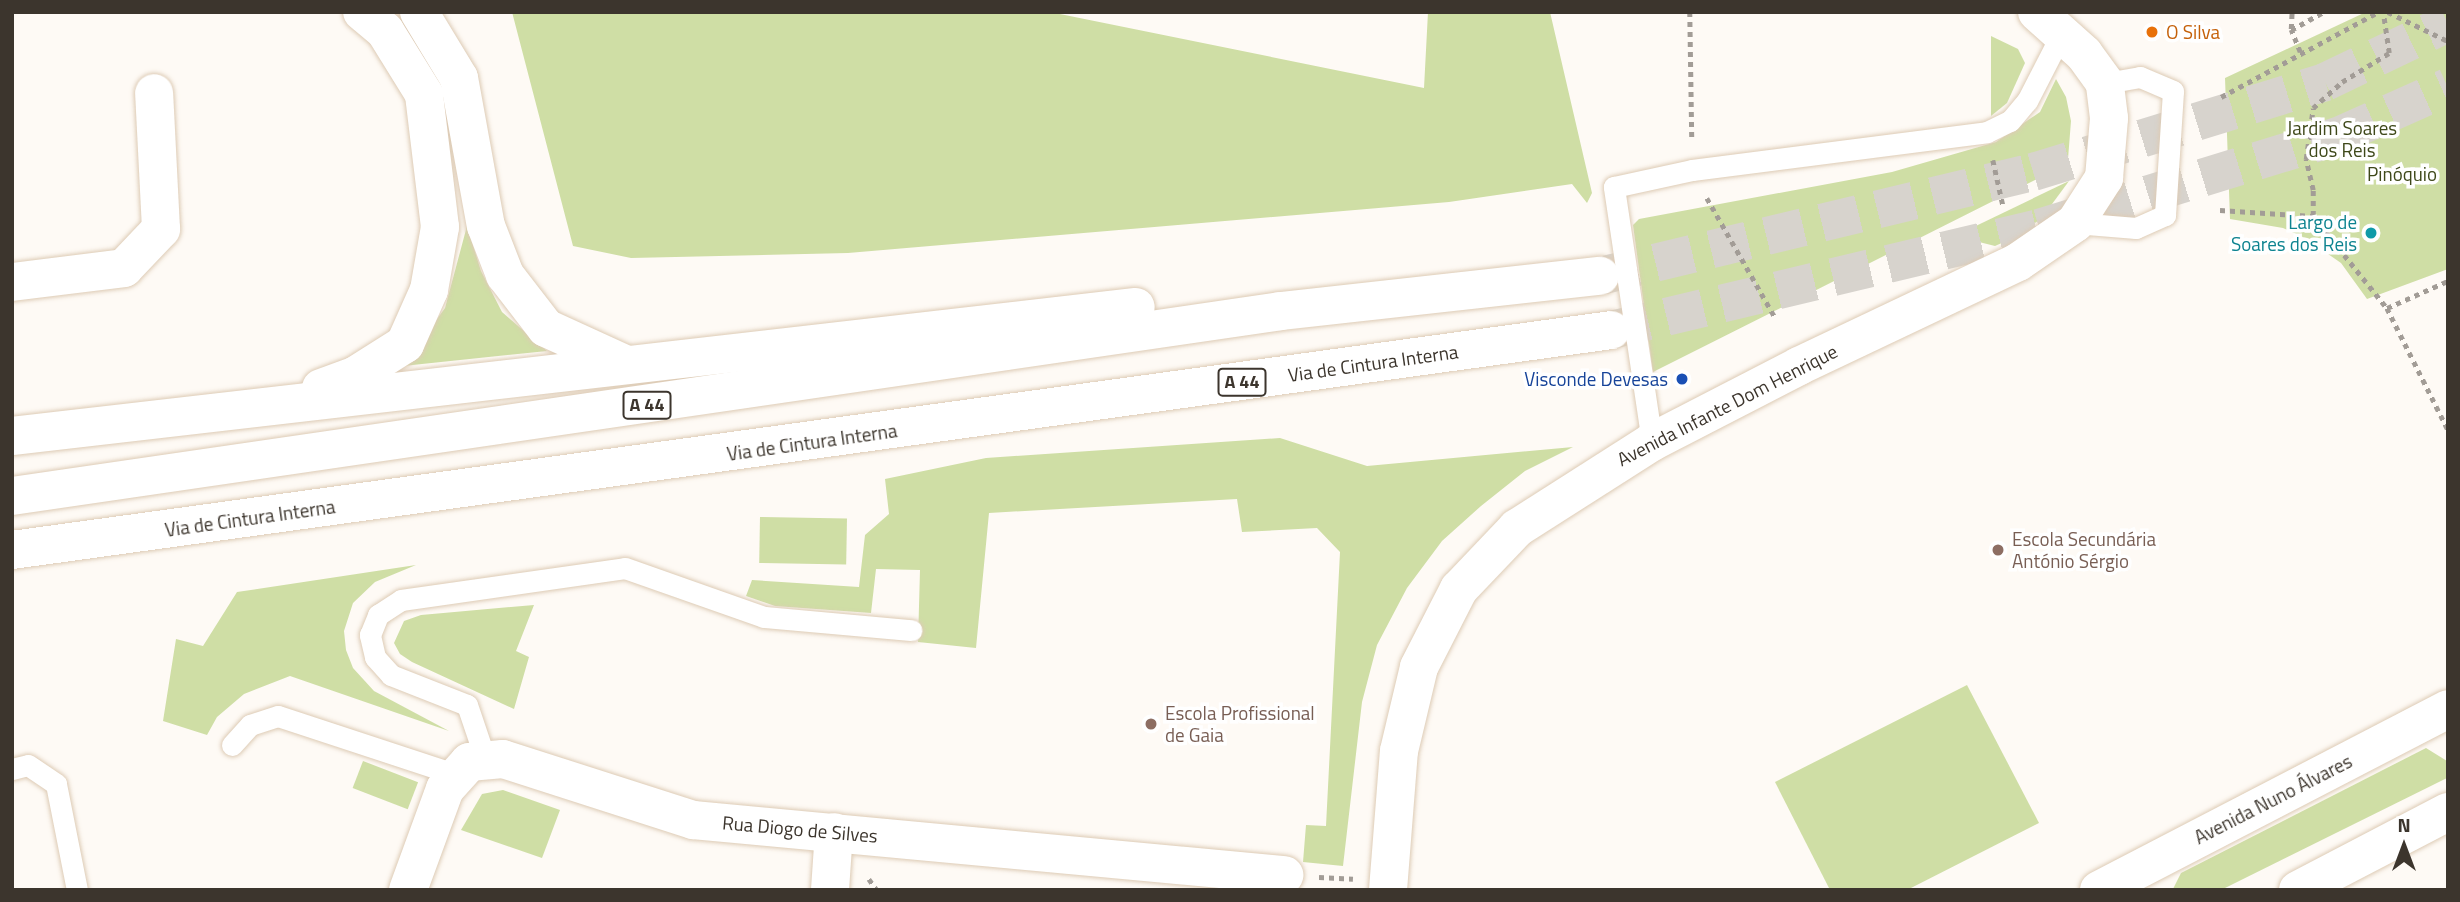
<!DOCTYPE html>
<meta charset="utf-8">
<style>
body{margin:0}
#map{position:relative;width:2460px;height:902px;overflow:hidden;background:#fefaf5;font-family:"Titillium Web",sans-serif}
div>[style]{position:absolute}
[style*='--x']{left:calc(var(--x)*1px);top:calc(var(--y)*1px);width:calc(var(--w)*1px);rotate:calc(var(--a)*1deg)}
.green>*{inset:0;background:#cfdea5;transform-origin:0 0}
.motorway-tunnel>*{height:38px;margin-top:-19px;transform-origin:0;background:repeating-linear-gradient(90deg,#d7d3cd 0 38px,transparent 0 57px)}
.path>*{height:4.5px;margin-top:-2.25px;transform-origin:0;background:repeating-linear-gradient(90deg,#a29c96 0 5px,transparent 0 10px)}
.roads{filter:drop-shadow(0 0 2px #ddcbb5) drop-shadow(0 0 2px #ddcbb5)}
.service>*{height:21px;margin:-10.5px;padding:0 10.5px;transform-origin:10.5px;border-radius:10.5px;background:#fff}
.minor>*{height:38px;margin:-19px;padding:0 19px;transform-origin:19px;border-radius:19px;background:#fff}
.secondary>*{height:38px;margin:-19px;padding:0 19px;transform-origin:19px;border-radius:19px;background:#fff}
.motorway>*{height:38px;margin:-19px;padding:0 19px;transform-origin:19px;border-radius:19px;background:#fff}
.dots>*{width:19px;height:19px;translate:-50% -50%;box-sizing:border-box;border:4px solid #fff;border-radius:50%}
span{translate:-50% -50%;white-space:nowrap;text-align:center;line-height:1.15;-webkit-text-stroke:7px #fff;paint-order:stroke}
.shield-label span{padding:2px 5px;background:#fff;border:2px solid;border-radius:5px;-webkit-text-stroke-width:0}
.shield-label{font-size:18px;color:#3c352d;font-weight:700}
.food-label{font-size:19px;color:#c56008}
.left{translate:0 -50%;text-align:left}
.park-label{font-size:19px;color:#3e4819}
.culture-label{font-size:19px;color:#0d838f}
.right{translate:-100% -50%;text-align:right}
.street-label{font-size:19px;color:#3c352d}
.transit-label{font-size:19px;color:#164399}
.education-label{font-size:19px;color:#785e54}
.frame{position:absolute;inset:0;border:14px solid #3c352d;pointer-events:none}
.north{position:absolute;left:2369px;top:811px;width:70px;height:70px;-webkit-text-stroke:5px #fff;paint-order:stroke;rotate:0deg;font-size:19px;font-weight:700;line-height:28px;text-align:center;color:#3c352d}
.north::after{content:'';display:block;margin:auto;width:24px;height:32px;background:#3c352d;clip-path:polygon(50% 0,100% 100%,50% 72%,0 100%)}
</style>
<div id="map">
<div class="green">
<i style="clip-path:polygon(512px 12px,1050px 12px,1424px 88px,1428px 12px,1550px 12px,1592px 193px,1587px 203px,1572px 184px,1449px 202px,848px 253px,631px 258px,573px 246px)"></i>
<i style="clip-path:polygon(2366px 12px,2448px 12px,2448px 269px,2367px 299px,2341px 263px,2305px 238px,2283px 228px,2230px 219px,2225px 78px)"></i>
<i style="clip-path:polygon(1991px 36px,2018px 49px,2025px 63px,2007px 103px,1991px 116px)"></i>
<i style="clip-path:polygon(2056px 79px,2066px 97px,2071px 121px,2068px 159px,2057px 169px,1653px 372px,1633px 225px,1639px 219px,1892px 172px,1996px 142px,2040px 112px)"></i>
<i style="clip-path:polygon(2069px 181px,2041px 219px,2013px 238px,1995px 246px,1955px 236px)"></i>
<i style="clip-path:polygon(467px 226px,481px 271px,502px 312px,547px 351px,403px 366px,445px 308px)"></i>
<i style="clip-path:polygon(1280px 438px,1367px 466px,1573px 447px,1525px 471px,1481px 506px,1442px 541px,1407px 588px,1377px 645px,1362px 702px,1343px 866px,1303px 862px,1306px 825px,1326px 826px,1340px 552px,1317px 528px,1242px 532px,1237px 499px,989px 513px,976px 648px,918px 642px,920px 570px,876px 569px,871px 613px,775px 606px,746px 596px,752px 580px,859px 587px,865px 535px,889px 514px,885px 479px,986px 458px)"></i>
<i style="left:760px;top:517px;width:87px;height:46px;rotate:1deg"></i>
<i style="clip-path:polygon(416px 565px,375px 582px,353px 603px,344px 631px,346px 650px,353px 668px,374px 691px,449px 731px,290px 676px,244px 694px,217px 717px,207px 735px,163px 721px,176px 639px,203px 646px,237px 592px)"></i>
<i style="clip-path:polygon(534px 605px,516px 651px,529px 657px,514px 709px,412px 662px,400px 654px,394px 643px,404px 621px,421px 615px)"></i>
<i style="clip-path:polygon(1967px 685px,2039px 823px,1907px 890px,1830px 890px,1775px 782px)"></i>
<i style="clip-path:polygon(2426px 748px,2447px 761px,2447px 778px,2221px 890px,2173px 889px,2181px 873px)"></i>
<i style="left:363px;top:761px;width:59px;height:29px;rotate:21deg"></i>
<i style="clip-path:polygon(503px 790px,560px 810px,542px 858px,461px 830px,482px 794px)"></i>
</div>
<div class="motorway-tunnel">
<i style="--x:1600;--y:276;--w:445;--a:-13.5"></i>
<i style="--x:2033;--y:172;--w:306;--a:-17.1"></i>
<i style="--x:2325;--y:82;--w:136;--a:-25.6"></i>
<i style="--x:1611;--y:330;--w:440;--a:-13.4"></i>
<i style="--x:2039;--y:228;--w:313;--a:-17.1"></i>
<i style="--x:2338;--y:136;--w:120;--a:-24"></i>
</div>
<div class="path">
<i style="--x:1690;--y:12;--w:129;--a:89.1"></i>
<i style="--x:2388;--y:12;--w:67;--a:25.8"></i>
<i style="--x:2291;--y:29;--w:17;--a:-87"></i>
<i style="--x:2300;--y:52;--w:24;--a:-112"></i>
<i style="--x:2291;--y:30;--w:37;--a:-29"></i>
<i style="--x:2221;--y:97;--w:179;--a:-28.4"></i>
<i style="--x:1993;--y:160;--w:46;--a:77.5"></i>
<i style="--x:1707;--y:198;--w:139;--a:60.3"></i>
<i style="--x:2220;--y:210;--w:93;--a:3.7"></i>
<i style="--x:2313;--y:216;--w:118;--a:51.2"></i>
<i style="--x:2387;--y:308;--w:67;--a:-23.9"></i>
<i style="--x:2313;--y:216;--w:26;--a:-90"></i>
<i style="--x:2313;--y:190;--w:32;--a:-103"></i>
<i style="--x:2306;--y:159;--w:51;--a:-82.2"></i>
<i style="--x:2313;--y:108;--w:39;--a:-42"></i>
<i style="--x:2342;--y:82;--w:55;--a:-31.7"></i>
<i style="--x:2389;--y:53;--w:41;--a:-98.3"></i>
<i style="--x:2387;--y:308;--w:136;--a:63.4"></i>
<i style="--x:1319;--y:877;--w:34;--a:3"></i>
<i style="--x:869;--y:879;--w:14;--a:54"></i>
</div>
<div class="roads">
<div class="service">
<i style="--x:2075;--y:223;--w:61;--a:4.7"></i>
<i style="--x:2136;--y:228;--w:32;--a:-24"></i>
<i style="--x:2165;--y:215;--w:124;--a:-86.3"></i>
<i style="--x:2173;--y:91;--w:36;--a:-157"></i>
<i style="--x:2140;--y:77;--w:36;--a:170"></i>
<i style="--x:1652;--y:442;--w:258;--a:-98.5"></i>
<i style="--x:1614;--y:187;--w:80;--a:-12.3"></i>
<i style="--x:1692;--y:170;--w:297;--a:-7.3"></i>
<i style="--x:1987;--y:132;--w:25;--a:-26"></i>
<i style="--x:2010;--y:121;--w:26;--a:-50"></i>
<i style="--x:2027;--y:101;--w:76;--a:-62.8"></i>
<i style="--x:232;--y:745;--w:27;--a:-48"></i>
<i style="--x:250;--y:725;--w:29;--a:-18"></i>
<i style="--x:278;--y:716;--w:188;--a:18.2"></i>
<i style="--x:486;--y:761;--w:59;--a:-108.7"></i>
<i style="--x:467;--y:705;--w:82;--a:-158.5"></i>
<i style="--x:391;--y:675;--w:24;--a:-132"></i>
<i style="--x:375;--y:657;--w:23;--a:-103"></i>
<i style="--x:370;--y:635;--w:22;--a:-68"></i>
<i style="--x:378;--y:615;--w:27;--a:-33"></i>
<i style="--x:401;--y:600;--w:226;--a:-8.1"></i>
<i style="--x:625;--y:568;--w:147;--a:19.4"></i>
<i style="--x:764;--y:617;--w:148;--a:5.1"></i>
<i style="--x:12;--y:769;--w:16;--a:-14"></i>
<i style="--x:28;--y:765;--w:34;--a:34"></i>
<i style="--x:56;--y:784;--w:108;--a:78.8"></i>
</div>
<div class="minor">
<i style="--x:12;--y:282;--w:113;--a:-7.1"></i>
<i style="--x:124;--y:268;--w:54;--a:-46.5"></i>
<i style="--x:161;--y:229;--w:136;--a:-92.9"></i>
<i style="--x:408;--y:890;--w:108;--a:-69.9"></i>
<i style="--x:445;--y:789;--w:36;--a:-48"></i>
<i style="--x:469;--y:762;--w:34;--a:-5"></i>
<i style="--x:503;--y:759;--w:200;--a:17.8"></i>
<i style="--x:693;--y:820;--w:594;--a:5.32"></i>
<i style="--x:830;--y:890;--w:58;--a:-86.1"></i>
<i style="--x:2298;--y:890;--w:169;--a:-27.5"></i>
</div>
<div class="secondary">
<i style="--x:1388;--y:890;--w:139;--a:-85.5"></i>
<i style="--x:1399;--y:751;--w:86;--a:-76.6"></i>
<i style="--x:1419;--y:667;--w:88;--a:-62.9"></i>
<i style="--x:1459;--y:589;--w:84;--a:-46.4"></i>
<i style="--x:1517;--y:528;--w:160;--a:-32.5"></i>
<i style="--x:1652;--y:442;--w:165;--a:-27.3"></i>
<i style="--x:1799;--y:366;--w:242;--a:-25.4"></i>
<i style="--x:2018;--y:262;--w:69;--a:-34.4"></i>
<i style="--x:2075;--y:223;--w:54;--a:-57.2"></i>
<i style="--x:2104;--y:178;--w:60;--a:-85.2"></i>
<i style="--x:2109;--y:118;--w:35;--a:-97"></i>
<i style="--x:2105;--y:83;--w:36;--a:-126"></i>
<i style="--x:2084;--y:54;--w:63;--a:-138.2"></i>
<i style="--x:2099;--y:890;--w:393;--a:-27.4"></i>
</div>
<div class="motorway">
<i style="--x:419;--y:12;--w:77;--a:58.8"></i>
<i style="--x:459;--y:78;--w:150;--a:79.7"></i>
<i style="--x:486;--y:226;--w:53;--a:68.8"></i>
<i style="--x:505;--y:275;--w:67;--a:52.3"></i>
<i style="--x:546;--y:328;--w:89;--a:24.6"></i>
<i style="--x:321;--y:388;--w:37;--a:-20"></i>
<i style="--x:356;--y:375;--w:58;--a:-32.3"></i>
<i style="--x:405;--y:344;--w:59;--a:-66"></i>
<i style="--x:429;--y:290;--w:64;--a:-80.1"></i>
<i style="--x:440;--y:227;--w:134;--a:-96.9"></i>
<i style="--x:424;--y:94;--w:74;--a:-121.8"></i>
<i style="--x:385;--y:31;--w:30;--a:-140"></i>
<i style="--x:12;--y:436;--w:1131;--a:-6.55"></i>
<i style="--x:12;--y:496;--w:1282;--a:-8.29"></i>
<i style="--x:1281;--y:311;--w:321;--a:-6.3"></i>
<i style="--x:12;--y:550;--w:1614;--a:-7.83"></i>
</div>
</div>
<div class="dots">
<i style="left:2152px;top:32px;background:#e8710a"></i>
<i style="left:2371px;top:233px;background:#0f9aa8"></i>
<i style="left:1682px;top:379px;background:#1a4fb4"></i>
<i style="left:1998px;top:550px;background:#8d6e63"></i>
<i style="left:1151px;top:724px;background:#8d6e63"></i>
</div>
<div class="shield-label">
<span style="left:1242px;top:382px">A 44</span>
<span style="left:647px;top:405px">A 44</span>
</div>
<div class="food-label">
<span class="left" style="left:2166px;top:32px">O Silva</span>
</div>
<div class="park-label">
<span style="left:2342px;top:139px">Jardim Soares<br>dos Reis</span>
<span style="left:2402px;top:174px">Pinóquio</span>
</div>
<div class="culture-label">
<span class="right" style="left:2357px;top:233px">Largo de<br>Soares dos Reis</span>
</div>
<div class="street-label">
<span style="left:1373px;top:363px;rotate:-8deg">Via de Cintura Interna</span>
<span style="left:1727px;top:405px;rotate:-27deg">Avenida Infante Dom Henrique</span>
<span style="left:812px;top:442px;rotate:-8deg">Via de Cintura Interna</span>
<span style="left:250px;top:518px;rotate:-8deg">Via de Cintura Interna</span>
<span style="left:2273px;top:799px;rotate:-27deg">Avenida Nuno Álvares</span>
<span style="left:800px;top:829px;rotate:5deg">Rua Diogo de Silves</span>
</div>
<div class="transit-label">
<span class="right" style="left:1668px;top:379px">Visconde Devesas</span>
</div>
<div class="education-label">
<span class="left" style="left:2012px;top:550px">Escola Secundária<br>António Sérgio</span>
<span class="left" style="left:1165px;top:724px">Escola Profissional<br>de Gaia</span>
</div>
<div class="frame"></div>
<div class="north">N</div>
</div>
